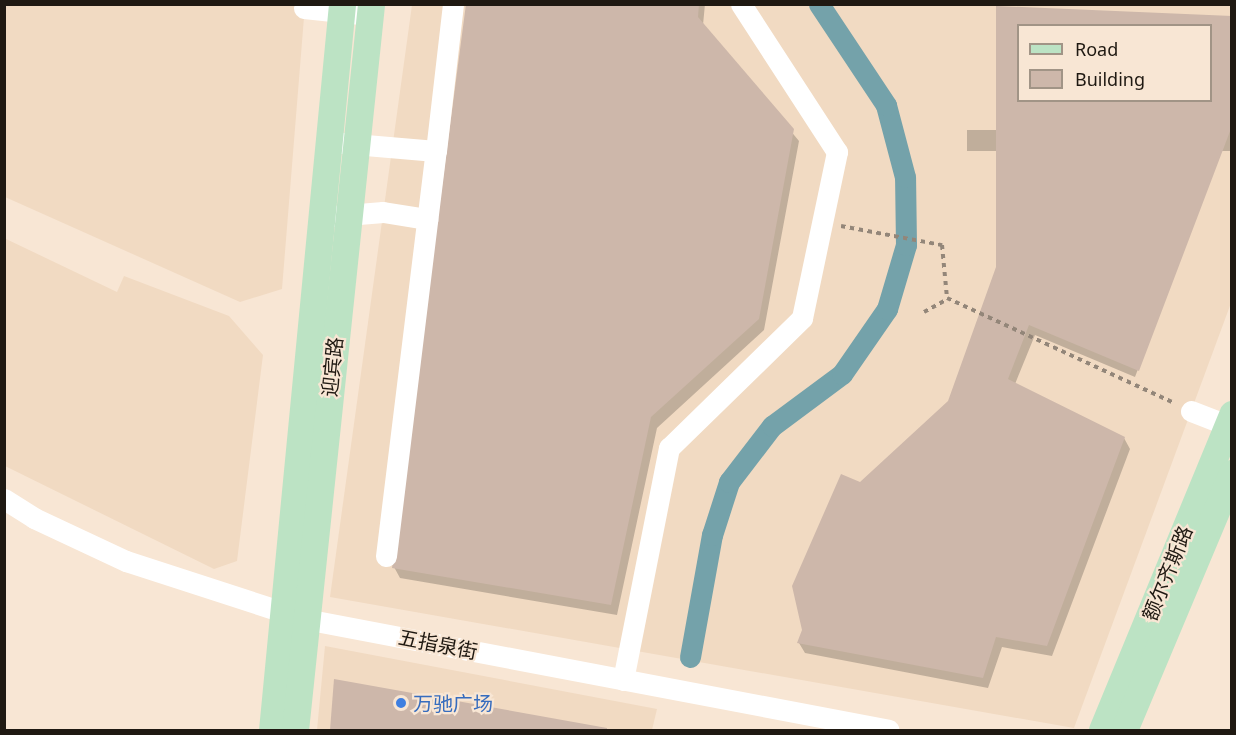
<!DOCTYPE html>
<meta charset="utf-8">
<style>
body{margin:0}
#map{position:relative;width:1236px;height:735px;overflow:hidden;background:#f8e6d4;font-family:"Noto Sans","Noto Sans SC",sans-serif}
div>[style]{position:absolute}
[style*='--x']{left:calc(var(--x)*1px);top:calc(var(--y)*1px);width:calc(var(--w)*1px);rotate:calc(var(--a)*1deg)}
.built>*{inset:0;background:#f1dac2}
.shadow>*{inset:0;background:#0003;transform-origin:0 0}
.canal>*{height:21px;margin:-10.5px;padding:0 10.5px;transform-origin:10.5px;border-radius:10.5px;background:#74a2aa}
.building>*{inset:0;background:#cdb7aa}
.path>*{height:4px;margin-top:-2px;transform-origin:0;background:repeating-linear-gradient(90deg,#938679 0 4.5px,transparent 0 9px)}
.minor>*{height:21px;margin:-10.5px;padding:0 10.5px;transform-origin:10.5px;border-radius:10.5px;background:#fff}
.major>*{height:27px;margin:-13.5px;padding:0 13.5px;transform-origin:13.5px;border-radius:13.5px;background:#bce3c4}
.dots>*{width:16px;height:16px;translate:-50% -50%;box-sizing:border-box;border:3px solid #f8e6d4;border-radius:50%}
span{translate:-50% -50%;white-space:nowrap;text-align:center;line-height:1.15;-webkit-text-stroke:4.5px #f8e6d4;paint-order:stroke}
.street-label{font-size:20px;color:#1f1912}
.shop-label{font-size:20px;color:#366cbe}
.left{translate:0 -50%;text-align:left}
.frame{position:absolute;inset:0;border:6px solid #1f1912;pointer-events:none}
.legend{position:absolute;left:1017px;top:24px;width:195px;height:78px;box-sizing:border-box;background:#f8e6d4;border:2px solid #a19486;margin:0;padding:8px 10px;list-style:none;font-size:18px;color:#1f1912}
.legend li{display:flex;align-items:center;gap:12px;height:30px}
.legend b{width:30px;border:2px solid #a19486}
</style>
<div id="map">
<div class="built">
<i style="clip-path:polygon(5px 5px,305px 5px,282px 289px,240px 302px,5px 197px)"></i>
<i style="clip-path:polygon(evenodd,412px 5px,1231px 5px,1231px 303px,1074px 728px,330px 597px,412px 5px,1018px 26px,1210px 26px,1210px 100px,1018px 100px,1018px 26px)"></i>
<i style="clip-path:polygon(4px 238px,117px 292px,124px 276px,229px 316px,263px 355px,237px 561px,214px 569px,5px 466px)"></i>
<i style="clip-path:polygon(325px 646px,657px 709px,652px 730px,317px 730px)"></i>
</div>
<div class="shadow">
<i style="clip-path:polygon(467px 4px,705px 4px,703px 25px,799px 141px,764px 330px,657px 428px,617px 615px,400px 578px,394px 567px)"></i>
<i style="clip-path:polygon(evenodd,998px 7px,1232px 17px,1232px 121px,1135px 377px,1035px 335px,1015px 384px,1124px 438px,1130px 449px,1052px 656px,1002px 647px,988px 688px,805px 653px,799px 643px,861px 484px,949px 402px,998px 267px,998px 7px,1018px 26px,1210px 26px,1210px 100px,1018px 100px,1018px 26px)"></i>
<i style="left:1232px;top:130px;width:21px;height:265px;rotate:90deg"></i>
<i style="clip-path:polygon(336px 681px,606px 729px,607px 730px,331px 730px)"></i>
</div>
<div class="canal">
<i style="--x:690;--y:657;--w:124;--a:-79.8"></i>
<i style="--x:712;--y:535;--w:56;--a:-72.2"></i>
<i style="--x:729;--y:482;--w:71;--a:-52.5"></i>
<i style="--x:772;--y:426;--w:87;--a:-36.6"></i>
<i style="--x:842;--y:374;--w:79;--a:-55.3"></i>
<i style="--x:887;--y:309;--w:67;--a:-73.5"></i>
<i style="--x:906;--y:245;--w:68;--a:-90.8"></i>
<i style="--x:905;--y:177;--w:74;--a:-104.8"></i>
<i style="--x:886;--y:105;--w:121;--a:-123.6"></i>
</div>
<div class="building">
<i style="clip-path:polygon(466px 4px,699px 4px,698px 17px,794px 129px,759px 319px,651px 417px,611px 605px,392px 568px)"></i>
<i style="clip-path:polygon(evenodd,996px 6px,1232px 16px,1232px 126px,1139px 371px,1029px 325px,1008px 379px,1125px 437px,1047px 646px,996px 637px,983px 678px,797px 643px,802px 630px,792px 586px,841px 474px,860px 482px,948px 401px,996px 267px,996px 6px,1018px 26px,1210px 26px,1210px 100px,1018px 100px,1018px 26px)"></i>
<i style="clip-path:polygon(334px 679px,607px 728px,607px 730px,330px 730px)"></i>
</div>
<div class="path">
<i style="--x:841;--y:226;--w:103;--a:10.7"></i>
<i style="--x:942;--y:245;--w:53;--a:84.6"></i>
<i style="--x:947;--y:298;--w:250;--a:24.8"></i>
<i style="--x:924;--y:312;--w:26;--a:-29"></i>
</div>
<div class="minor">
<i style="--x:304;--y:8;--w:66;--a:6.1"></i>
<i style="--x:342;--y:143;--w:94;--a:4.9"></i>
<i style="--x:436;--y:151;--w:148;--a:-83.4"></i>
<i style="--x:334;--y:216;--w:49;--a:-4.7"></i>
<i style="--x:383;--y:212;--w:45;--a:9"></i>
<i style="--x:1191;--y:411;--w:44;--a:21.3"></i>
<i style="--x:4;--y:499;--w:36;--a:32"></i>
<i style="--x:34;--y:518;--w:102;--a:25.1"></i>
<i style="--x:126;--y:561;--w:188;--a:18"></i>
<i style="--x:305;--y:619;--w:594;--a:10.76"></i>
<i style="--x:386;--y:556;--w:408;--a:-83"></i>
<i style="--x:623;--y:680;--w:237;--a:-78.8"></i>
<i style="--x:669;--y:448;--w:186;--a:-44.3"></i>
<i style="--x:802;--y:318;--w:170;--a:-78.1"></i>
<i style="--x:837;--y:152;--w:176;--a:-123"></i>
</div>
<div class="major">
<i style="--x:272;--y:730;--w:729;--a:-84.49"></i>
<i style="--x:295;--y:730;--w:730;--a:-84.02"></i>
<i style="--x:1102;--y:730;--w:342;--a:-67.6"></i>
<i style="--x:1124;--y:730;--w:279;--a:-67.2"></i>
</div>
<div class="dots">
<i style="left:401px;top:703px;background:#3f7fe0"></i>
</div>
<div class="street-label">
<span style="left:332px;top:367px;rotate:-84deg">迎宾路</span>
<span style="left:1167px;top:573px;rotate:-68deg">额尔齐斯路</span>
<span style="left:438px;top:644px;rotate:11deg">五指泉街</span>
</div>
<div class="shop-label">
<span class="left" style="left:413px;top:703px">万驰广场</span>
</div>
<div class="frame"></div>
<ul class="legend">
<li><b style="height:8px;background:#bce3c4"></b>Road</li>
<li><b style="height:16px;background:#cdb7aa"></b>Building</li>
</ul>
</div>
